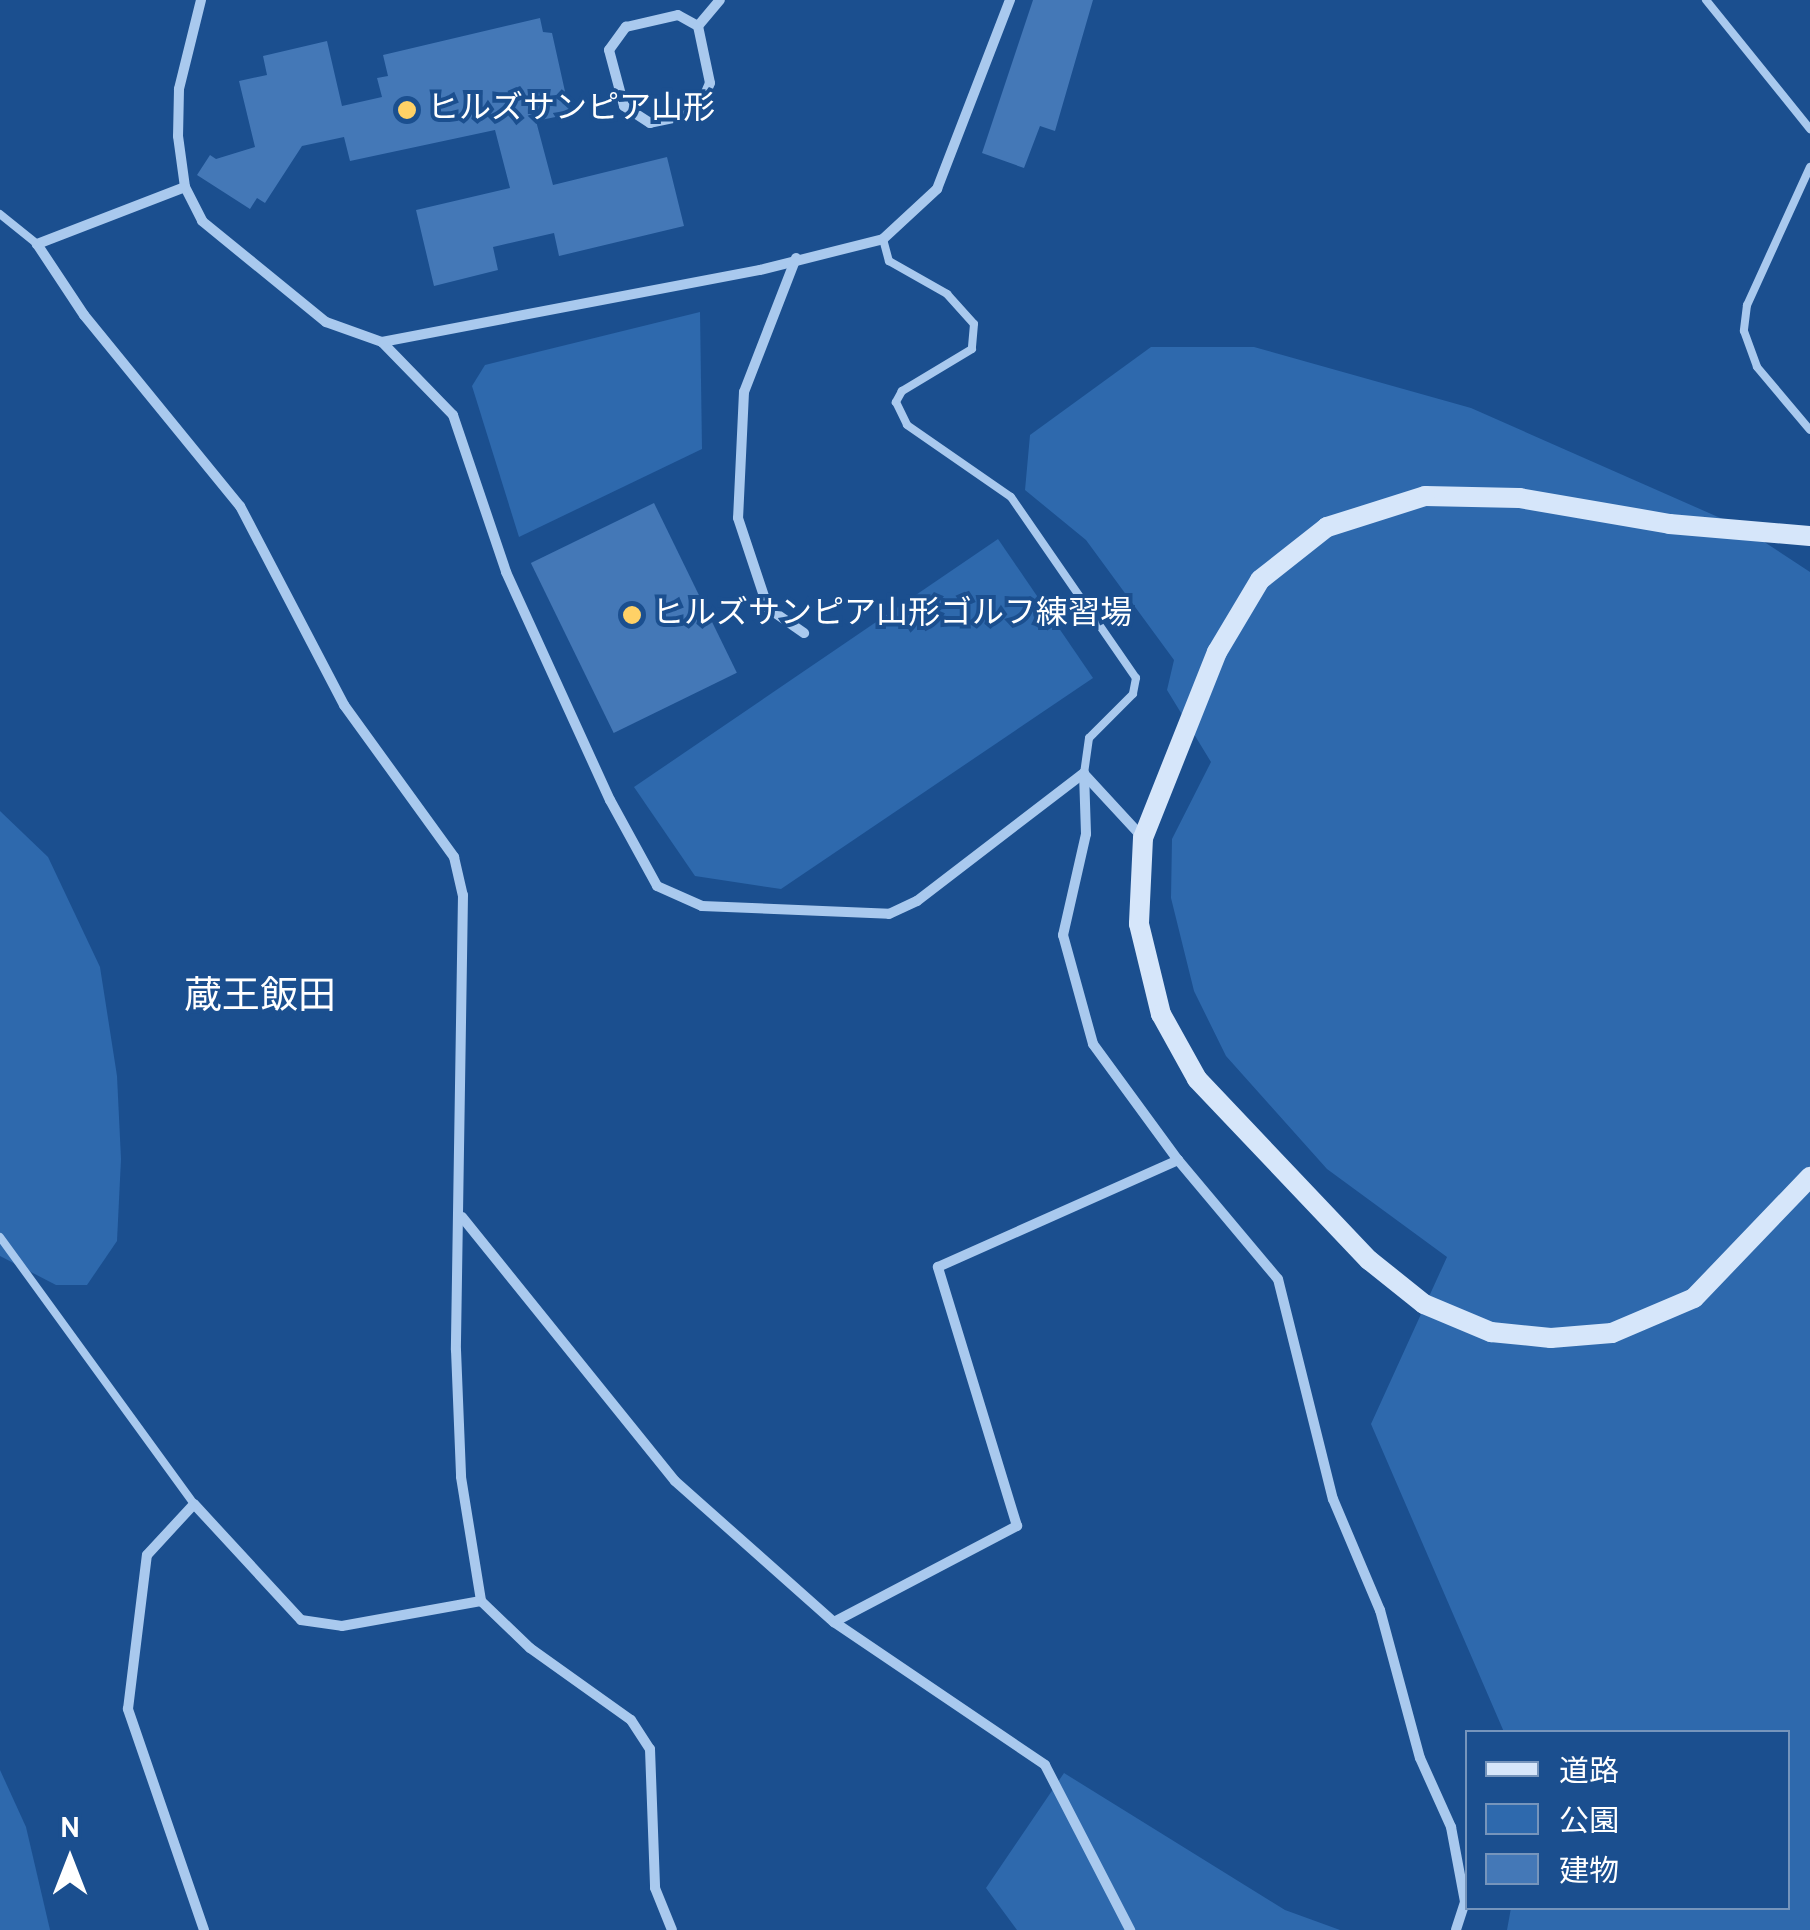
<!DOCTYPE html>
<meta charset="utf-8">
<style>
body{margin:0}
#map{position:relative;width:1810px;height:1930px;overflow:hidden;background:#1b4f8f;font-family:Overpass,"Noto Sans JP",sans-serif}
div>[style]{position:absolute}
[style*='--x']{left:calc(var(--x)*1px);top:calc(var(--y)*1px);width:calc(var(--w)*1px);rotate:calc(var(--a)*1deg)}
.green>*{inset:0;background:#2e69ad}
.building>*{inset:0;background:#4478b7;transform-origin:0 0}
.lane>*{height:8px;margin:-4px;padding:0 4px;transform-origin:4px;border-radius:4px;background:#a9c9ee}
.street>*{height:10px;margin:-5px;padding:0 5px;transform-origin:5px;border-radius:5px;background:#a9c9ee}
.secondary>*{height:20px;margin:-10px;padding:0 10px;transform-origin:10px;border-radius:10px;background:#d6e6fa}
.dots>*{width:28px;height:28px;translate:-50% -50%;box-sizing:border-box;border:5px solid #1b4f8f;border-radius:50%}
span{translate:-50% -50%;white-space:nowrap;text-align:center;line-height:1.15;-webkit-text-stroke:8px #1b4f8f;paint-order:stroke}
.poi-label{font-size:32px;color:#fff}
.left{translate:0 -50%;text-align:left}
.quarter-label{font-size:38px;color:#fff}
.legend{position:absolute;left:1465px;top:1730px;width:325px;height:180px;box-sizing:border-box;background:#1b4f8f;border:2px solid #7695bc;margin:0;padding:12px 18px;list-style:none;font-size:30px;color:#fff}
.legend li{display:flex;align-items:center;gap:20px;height:50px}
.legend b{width:50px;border:2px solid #7695bc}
.north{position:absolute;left:20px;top:1810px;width:100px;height:100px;-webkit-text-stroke:8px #1b4f8f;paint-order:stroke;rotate:0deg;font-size:28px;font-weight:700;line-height:40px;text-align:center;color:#fff}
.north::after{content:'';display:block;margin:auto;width:35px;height:45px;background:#fff;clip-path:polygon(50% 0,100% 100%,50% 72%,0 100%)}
</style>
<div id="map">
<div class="green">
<i style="clip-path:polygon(700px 312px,702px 449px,519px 537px,472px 386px,485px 365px)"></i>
<i style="clip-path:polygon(1151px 347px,1254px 347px,1471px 408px,1743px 528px,1810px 572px,1810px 1930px,1507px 1930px,1511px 1908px,1788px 1908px,1788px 1732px,1504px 1732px,1371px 1424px,1447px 1257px,1327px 1169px,1226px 1056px,1194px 991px,1171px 898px,1172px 839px,1211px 762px,1167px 690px,1174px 660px,1086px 540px,1025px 490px,1030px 435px)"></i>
<i style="clip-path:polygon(998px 539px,1093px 678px,781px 889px,695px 876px,634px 787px)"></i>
<i style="clip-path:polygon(0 811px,48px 857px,100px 967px,117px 1076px,121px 1159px,117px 1241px,87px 1285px,56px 1285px,0 1256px)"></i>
<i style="clip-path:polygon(0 1770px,26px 1827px,50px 1930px,0 1930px)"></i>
<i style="clip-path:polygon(1064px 1773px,1285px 1910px,1340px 1930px,1017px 1930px,986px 1888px)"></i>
</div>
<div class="building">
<i style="clip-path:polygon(1033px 0,1093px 0,1055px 131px,1040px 126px,1024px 168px,982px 153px)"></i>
<i style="clip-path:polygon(540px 18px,543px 32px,552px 33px,570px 114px,536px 121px,553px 185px,667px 157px,684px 226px,559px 256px,554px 233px,493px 247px,498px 270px,434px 286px,416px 210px,510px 188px,495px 130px,350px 161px,344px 137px,302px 146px,265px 203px,257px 198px,250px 209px,197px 175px,210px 155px,216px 159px,255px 147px,239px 81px,267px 75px,263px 56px,327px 41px,342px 106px,382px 97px,377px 78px,388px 76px,383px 55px)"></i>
<i style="left:654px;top:503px;width:189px;height:137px;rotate:64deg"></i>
</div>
<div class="lane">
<i style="--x:1706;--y:0;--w:166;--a:51.1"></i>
<i style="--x:1810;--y:167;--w:152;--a:114.5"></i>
<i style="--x:1747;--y:305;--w:26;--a:97"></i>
<i style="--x:1744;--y:331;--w:38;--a:70"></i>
<i style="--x:1757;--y:367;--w:82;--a:49.9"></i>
<i style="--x:0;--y:214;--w:48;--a:39"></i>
<i style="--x:883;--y:239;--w:23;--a:75"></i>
<i style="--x:889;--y:261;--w:67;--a:29.6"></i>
<i style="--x:947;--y:294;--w:40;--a:48"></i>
<i style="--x:974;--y:324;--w:25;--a:95"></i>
<i style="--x:972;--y:349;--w:82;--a:149"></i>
<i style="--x:902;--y:391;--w:13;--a:119"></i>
<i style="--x:896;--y:402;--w:25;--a:64"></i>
<i style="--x:907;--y:425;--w:126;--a:34.7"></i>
<i style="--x:1011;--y:497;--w:220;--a:55.4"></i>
<i style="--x:1136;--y:678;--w:16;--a:101"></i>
<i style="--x:1133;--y:694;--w:62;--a:135"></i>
<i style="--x:1089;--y:738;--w:35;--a:98"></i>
<i style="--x:0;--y:1237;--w:330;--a:54"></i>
</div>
<div class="street">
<i style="--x:201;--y:0;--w:92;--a:103.9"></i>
<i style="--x:179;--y:89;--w:47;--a:91.2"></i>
<i style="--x:178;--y:136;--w:51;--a:82.2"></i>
<i style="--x:185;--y:187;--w:38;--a:63"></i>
<i style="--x:202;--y:221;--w:160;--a:39.2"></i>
<i style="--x:326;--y:322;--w:59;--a:19.7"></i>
<i style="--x:382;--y:342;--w:102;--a:45.8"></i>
<i style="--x:453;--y:415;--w:166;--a:71.3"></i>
<i style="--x:506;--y:572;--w:251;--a:65.5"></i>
<i style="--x:610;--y:800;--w:98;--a:61.3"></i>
<i style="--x:657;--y:886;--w:49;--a:24"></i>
<i style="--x:702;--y:906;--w:187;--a:2.4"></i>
<i style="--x:889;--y:914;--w:31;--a:-25"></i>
<i style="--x:917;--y:901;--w:210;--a:-37.5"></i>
<i style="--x:678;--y:15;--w:23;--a:29"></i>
<i style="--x:698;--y:26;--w:58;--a:78.1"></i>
<i style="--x:710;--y:83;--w:33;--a:113"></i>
<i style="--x:697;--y:113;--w:48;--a:168"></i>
<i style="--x:650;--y:123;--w:31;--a:-147"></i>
<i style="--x:624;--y:106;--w:58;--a:-105"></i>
<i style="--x:609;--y:50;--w:29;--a:-54"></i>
<i style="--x:626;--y:27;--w:53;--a:-13"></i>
<i style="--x:698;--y:26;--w:34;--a:-50"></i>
<i style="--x:185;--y:187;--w:159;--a:158.9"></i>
<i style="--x:37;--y:244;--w:85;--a:56.5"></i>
<i style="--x:84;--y:315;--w:247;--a:50.8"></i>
<i style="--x:240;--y:506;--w:225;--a:62.4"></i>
<i style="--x:344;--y:705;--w:188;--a:54.1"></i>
<i style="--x:454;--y:857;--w:39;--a:77"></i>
<i style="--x:463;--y:895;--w:455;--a:90.9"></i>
<i style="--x:456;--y:1350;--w:127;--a:87.7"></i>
<i style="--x:461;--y:1477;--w:126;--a:80.8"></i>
<i style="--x:481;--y:1601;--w:68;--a:43.8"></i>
<i style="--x:530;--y:1648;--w:124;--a:35.5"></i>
<i style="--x:631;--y:1720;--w:35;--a:57"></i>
<i style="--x:650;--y:1749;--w:139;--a:87.9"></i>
<i style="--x:655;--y:1888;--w:45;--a:68"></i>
<i style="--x:796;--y:258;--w:144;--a:111.2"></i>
<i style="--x:744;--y:392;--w:126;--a:92.7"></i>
<i style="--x:738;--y:518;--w:95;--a:71.6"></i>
<i style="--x:768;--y:608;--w:44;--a:34.8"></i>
<i style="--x:382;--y:342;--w:385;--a:-10.8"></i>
<i style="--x:760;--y:270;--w:127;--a:-14.1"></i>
<i style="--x:883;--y:239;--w:74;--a:-42.8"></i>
<i style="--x:937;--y:189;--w:203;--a:-68.9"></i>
<i style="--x:1084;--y:773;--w:61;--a:88.1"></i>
<i style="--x:1086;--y:834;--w:104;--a:102.8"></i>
<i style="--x:1063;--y:935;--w:113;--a:74.6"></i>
<i style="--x:1093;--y:1044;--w:144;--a:53.8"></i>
<i style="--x:1178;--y:1160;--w:155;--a:50"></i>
<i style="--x:1278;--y:1279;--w:227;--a:76"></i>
<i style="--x:1333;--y:1499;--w:121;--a:67.1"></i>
<i style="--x:1380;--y:1610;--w:153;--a:74.9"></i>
<i style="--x:1420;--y:1758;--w:76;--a:65.8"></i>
<i style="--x:1451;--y:1827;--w:76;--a:79.4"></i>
<i style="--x:1465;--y:1902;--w:29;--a:108"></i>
<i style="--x:1084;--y:774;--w:87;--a:47.3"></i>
<i style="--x:462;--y:1217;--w:339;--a:51.1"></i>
<i style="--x:675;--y:1481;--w:213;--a:41.6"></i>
<i style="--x:834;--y:1622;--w:255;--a:34.1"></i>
<i style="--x:1045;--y:1765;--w:186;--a:62.7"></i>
<i style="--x:834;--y:1622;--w:207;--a:-27.7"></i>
<i style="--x:1017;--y:1526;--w:271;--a:-107"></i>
<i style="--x:938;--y:1267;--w:263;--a:-24"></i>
<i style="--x:204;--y:1930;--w:234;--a:-109"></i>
<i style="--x:128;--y:1709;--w:155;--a:-83"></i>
<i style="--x:147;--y:1555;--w:69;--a:-47.3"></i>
<i style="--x:194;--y:1504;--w:158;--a:47.3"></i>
<i style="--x:301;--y:1620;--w:41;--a:8.3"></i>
<i style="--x:342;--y:1626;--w:141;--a:-10.2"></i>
</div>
<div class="secondary">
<i style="--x:1810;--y:536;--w:141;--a:-175.1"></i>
<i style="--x:1670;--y:524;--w:153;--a:-170.2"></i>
<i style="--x:1519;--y:498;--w:94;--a:-178.8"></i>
<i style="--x:1425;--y:496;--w:103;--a:162.4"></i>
<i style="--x:1327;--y:527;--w:85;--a:141.7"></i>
<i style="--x:1260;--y:580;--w:84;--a:120.8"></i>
<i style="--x:1217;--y:652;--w:200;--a:111.7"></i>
<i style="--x:1143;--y:838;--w:86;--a:92.7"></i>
<i style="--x:1139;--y:924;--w:93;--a:76.3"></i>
<i style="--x:1161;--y:1014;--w:74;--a:61"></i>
<i style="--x:1197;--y:1079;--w:250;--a:46.5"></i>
<i style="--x:1369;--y:1260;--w:70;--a:38.7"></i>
<i style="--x:1424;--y:1304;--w:73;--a:22.7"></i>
<i style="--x:1491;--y:1332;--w:60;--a:5.7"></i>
<i style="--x:1551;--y:1338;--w:61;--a:-4.7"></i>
<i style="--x:1612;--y:1333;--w:89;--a:-23.1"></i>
<i style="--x:1694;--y:1298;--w:168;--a:-46.2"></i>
</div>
<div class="dots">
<i style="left:407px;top:110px;background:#ffd166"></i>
<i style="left:632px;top:615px;background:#ffd166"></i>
</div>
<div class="poi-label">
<span class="left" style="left:427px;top:110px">ヒルズサンピア山形</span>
<span class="left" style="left:652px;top:615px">ヒルズサンピア山形ゴルフ練習場</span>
</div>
<div class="quarter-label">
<span style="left:260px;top:999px">蔵王飯田</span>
</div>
<ul class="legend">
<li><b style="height:12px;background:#d6e6fa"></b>道路</li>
<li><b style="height:28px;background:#2e69ad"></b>公園</li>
<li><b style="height:28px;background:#4478b7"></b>建物</li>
</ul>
<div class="north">N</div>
</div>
